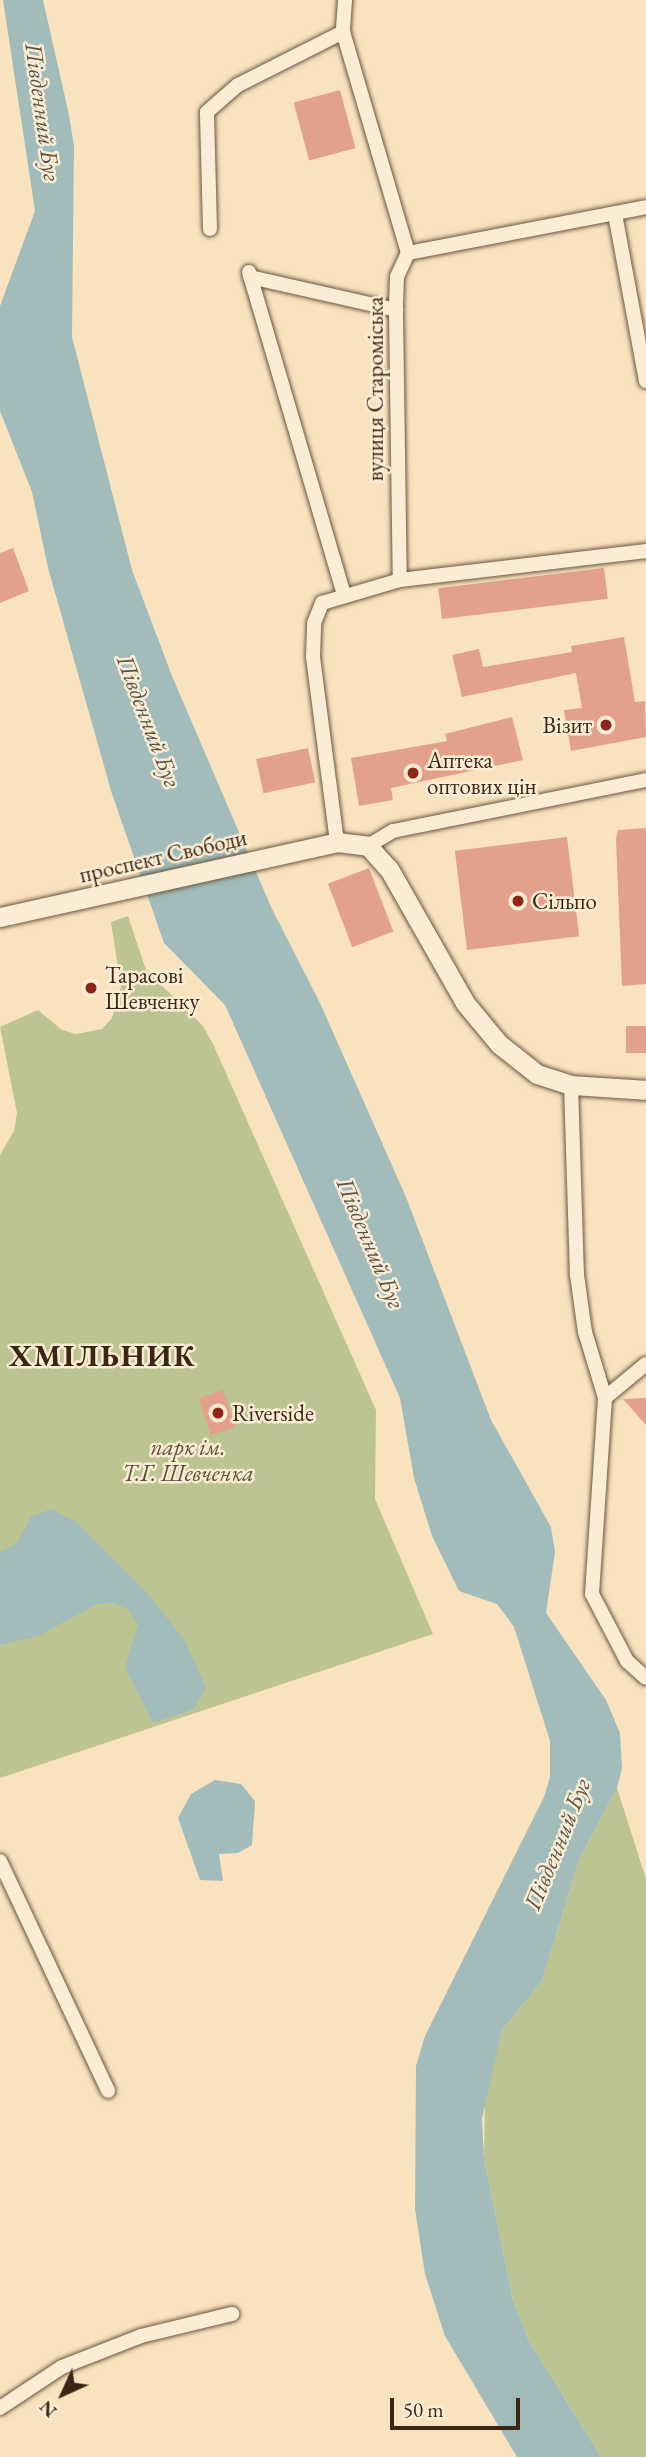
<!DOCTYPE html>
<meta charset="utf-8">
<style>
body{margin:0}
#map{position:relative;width:646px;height:2457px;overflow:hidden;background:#f9e3be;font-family:"EB Garamond",serif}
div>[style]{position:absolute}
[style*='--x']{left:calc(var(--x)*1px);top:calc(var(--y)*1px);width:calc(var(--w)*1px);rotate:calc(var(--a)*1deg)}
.green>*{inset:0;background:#bcc492}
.water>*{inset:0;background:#a1bcba}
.building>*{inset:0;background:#e3a08b;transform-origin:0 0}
.roads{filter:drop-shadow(0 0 2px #6a553e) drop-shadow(0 0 2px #6a553e)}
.street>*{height:14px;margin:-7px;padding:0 7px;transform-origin:7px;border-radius:7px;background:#fbedd5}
.secondary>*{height:19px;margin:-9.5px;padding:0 9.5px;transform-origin:9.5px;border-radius:9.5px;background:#fbedd5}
.dots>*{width:19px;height:19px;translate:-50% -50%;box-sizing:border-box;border:4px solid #fbedd5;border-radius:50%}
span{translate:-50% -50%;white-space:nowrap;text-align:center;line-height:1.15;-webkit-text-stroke:5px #fbedd5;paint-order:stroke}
.street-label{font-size:23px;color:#3b2614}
.poi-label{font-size:23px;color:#3b2614}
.right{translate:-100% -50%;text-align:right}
.left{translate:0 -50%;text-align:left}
.park-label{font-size:23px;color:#5b4e34;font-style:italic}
.water-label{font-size:24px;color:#5a5346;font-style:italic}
.district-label{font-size:30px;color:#3b2614;font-weight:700;letter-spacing:2px}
.north{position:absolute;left:28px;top:2359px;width:70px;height:70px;-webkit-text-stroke:5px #fbedd5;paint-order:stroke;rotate:225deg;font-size:19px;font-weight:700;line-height:28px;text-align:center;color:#3b2614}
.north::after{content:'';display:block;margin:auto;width:24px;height:32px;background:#3b2614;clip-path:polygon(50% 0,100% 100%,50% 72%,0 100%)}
.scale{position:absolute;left:390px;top:2398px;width:130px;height:32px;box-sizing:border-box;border:4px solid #3b2614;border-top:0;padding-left:9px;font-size:21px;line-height:24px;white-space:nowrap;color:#3b2614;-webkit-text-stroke:5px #fbedd5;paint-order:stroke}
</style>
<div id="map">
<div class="green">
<i style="clip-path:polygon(128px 916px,146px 970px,203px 1026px,213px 1044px,376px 1410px,375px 1499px,433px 1634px,0 1778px,0 1155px,14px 1131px,17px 1113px,0 1027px,38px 1010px,62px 1030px,76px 1034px,102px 1029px,112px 1018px,121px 987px,111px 922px)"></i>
<i style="clip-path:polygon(617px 1788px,646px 1879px,646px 2457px,601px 2457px,528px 2339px,513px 2300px,484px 2159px,485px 2092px,502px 2030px,542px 1981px,579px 1860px)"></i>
</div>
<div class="water">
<i style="clip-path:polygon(3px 0,43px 0,69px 115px,74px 146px,72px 337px,132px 570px,172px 676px,272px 909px,320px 1003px,406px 1197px,491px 1420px,551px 1527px,555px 1552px,546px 1613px,606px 1700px,620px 1733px,622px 1768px,617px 1788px,579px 1860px,542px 1981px,502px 2030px,482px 2119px,484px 2159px,513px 2300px,528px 2339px,601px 2457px,517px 2457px,445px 2336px,425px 2274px,415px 2209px,416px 2066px,425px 2036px,544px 1797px,550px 1777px,550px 1741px,514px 1627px,497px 1604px,459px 1591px,432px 1536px,414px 1478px,400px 1398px,225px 1005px,164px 943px,112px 794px,48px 568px,32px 492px,0 411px,0 306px,35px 211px)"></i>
<i style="clip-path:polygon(51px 1509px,76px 1522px,147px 1593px,183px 1638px,206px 1687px,194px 1709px,153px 1723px,125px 1667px,138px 1625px,128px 1609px,112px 1603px,97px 1604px,38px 1636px,0 1645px,0 1553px,17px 1543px,31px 1517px)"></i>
<i style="clip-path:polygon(215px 1780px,241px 1784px,255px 1801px,252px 1845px,238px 1853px,219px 1854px,223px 1881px,200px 1880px,178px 1818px,191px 1794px)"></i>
</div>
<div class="building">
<i style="left:340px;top:90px;width:60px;height:48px;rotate:75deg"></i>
<i style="clip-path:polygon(13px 548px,29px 591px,0 603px,0 553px)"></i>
<i style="left:604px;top:568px;width:31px;height:167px;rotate:83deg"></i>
<i style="clip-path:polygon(624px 637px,635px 702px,645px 701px,646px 737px,571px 751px,564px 710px,582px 708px,576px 673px,462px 697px,452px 655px,479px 649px,483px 667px,572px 652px,571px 646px)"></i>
<i style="clip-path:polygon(512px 717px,523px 760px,391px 788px,393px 800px,359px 806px,351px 758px,447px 741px,445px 734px)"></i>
<i style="left:308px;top:748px;width:35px;height:53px;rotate:78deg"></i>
<i style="clip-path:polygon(646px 828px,646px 984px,622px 986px,616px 839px,618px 830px)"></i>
<i style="left:567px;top:837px;width:100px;height:113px;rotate:83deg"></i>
<i style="left:369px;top:868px;width:68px;height:44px;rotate:69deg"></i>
<i style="left:646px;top:1026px;width:27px;height:20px;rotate:90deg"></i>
<i style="left:223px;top:1390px;width:39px;height:26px;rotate:71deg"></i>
<i style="clip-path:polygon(646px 1398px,646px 1425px,623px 1399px)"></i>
</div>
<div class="roads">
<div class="street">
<i style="--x:345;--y:0;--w:32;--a:94"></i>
<i style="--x:343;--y:32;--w:230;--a:73.6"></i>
<i style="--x:408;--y:253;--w:26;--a:115"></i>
<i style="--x:397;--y:277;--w:33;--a:92"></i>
<i style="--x:396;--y:310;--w:270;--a:89.2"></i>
<i style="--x:615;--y:214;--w:170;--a:79.5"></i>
<i style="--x:210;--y:229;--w:117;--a:-91.5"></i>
<i style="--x:207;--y:112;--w:41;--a:-41.1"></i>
<i style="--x:238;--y:85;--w:118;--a:-26.8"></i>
<i style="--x:408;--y:253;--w:242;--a:-10.9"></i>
<i style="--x:249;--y:272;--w:337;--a:73.6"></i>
<i style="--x:250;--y:277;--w:150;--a:12.7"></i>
<i style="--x:337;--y:842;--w:187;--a:-97.4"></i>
<i style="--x:313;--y:657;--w:34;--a:-88"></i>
<i style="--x:314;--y:623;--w:22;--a:-68"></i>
<i style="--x:322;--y:603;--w:81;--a:-16.4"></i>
<i style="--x:400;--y:580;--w:248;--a:-6.7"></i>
<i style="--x:368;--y:846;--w:29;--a:-31"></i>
<i style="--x:393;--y:831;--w:258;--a:-11.4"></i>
<i style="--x:571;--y:1085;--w:190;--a:88.2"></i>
<i style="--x:577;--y:1275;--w:58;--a:82"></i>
<i style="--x:585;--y:1332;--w:69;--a:73.1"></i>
<i style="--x:605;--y:1398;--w:196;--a:93.8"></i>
<i style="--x:592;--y:1594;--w:76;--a:62.4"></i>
<i style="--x:627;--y:1661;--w:25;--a:42"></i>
<i style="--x:605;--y:1398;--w:53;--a:-39.7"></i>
<i style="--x:0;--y:1861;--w:254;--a:64.8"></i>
<i style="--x:0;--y:2408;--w:74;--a:-33.5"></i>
<i style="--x:62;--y:2367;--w:85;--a:-21.4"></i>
<i style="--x:141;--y:2336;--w:94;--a:-13.6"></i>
</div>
<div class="secondary">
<i style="--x:0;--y:917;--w:345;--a:-12.5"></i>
<i style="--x:337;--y:842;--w:31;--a:7"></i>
<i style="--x:368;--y:846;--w:31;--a:48"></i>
<i style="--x:389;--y:869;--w:154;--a:60.4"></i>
<i style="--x:465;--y:1003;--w:53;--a:50.3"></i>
<i style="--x:499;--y:1044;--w:48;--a:38.3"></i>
<i style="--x:537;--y:1074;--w:36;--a:18"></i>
<i style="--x:571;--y:1085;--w:75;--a:3.8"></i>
</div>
</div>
<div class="dots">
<i style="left:606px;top:725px;background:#8f2418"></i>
<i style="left:413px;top:773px;background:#8f2418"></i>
<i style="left:518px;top:901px;background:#8f2418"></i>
<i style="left:91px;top:988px;background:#8f2418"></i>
<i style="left:218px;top:1413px;background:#8f2418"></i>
</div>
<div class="street-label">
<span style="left:375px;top:389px;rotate:-90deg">вулиця Староміська</span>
<span style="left:163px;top:856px;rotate:-13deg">проспект Свободи</span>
</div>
<div class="poi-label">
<span class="right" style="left:592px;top:725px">Візит</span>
<span class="left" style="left:427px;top:773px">Аптека<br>оптових цін</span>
<span class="left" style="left:532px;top:901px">Сільпо</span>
<span class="left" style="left:105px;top:988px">Тарасові<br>Шевченку</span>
<span class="left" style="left:232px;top:1413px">Riverside</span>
</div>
<div class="park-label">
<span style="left:188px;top:1460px">парк ім.<br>Т.Г. Шевченка</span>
</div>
<div class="water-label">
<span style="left:43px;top:112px;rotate:82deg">Південний Буг</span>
<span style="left:149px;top:721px;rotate:69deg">Південний Буг</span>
<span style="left:371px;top:1243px;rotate:67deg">Південний Буг</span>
<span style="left:557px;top:1844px;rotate:-68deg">Південний Буг</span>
</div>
<div class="district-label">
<span style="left:103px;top:1356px">ХМІЛЬНИК</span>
</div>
<div class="north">N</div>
<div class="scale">50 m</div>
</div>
